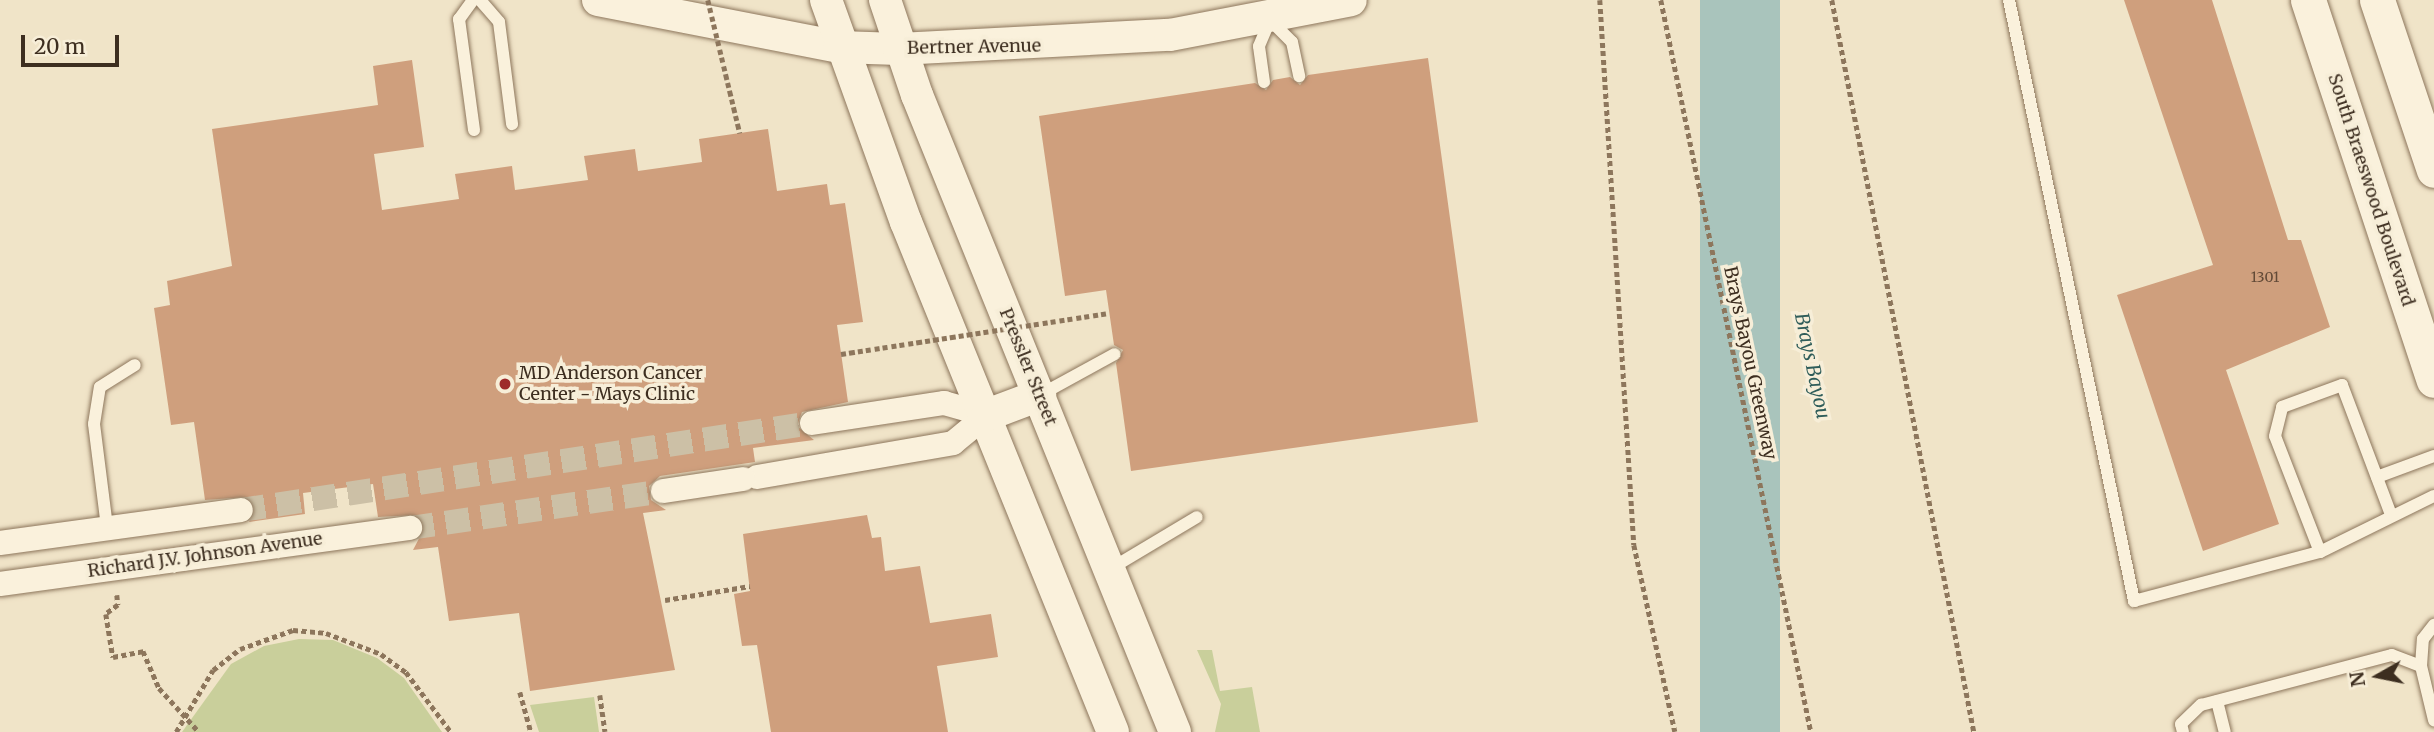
<!DOCTYPE html>
<style>
body{margin:0}
#map{position:relative;width:2434px;height:732px;overflow:hidden;background:#f0e4c8;font-family:Merriweather,serif}
div>[style]{position:absolute}
[style*='--x']{left:calc(var(--x)*1px);top:calc(var(--y)*1px);width:calc(var(--w)*1px);rotate:calc(var(--a)*1deg)}
.green>*{inset:0;background:#c9cf9b}
.water>*{inset:0;background:#a9c4bc;transform-origin:0 0}
.building>*{inset:0;background:#cf9f7d}
.minor-tunnel>*{height:24px;margin-top:-12px;transform-origin:0;background:repeating-linear-gradient(90deg,#ccc0a6 0 24px,transparent 0 36px)}
.path>*{height:4.5px;margin-top:-2.25px;transform-origin:0;background:repeating-linear-gradient(90deg,#8d765c 0 5px,transparent 0 8.5px)}
.roads{filter:drop-shadow(0 0 2px #8d765c) drop-shadow(0 0 2px #8d765c)}
.service>*{height:12px;margin:-6px;padding:0 6px;transform-origin:6px;border-radius:6px;background:#faf1dc}
.minor>*{height:24px;margin:-12px;padding:0 12px;transform-origin:12px;border-radius:12px;background:#faf1dc}
.tertiary>*{height:32px;margin:-16px;padding:0 16px;transform-origin:16px;border-radius:16px;background:#faf1dc}
.secondary>*{height:35px;margin:-17.5px;padding:0 17.5px;transform-origin:17.5px;border-radius:17.5px;background:#faf1dc}
.path-bridge>*{height:4.5px;margin-top:-2.25px;transform-origin:0;background:repeating-linear-gradient(90deg,#8d765c 0 5px,transparent 0 8.5px)}
.dots>*{width:19px;height:19px;translate:-50% -50%;box-sizing:border-box;border:4px solid #f7eed8;border-radius:50%}
span{translate:-50% -50%;white-space:nowrap;text-align:center;line-height:1.15;-webkit-text-stroke:7px #f7eed8;paint-order:stroke}
.number-label{font-size:14px;color:#624a37}
.number-label span{-webkit-text-stroke-width:0}
.street-label{font-size:18px;color:#3d2e20}
.poi-label{font-size:18px;color:#3d2e20}
.left{translate:0 -50%;text-align:left}
.water-label{font-size:19px;color:#2f5d5a;font-style:italic}
.north{position:absolute;left:2343px;top:641px;width:70px;height:70px;-webkit-text-stroke:5px #f7eed8;paint-order:stroke;rotate:261deg;font-size:19px;font-weight:700;line-height:28px;text-align:center;color:#3d2e20}
.north::after{content:'';display:block;margin:auto;width:24px;height:32px;background:#3d2e20;clip-path:polygon(50% 0,100% 100%,50% 72%,0 100%)}
.scale{position:absolute;left:21px;top:35px;width:98px;height:32px;box-sizing:border-box;border:4px solid #3d2e20;border-top:0;padding-left:9px;font-size:21px;line-height:24px;white-space:nowrap;color:#3d2e20;-webkit-text-stroke:5px #f7eed8;paint-order:stroke}
</style>
<div id="map">
<div class="green">
<i style="clip-path:polygon(299px 639px,333px 640px,377px 658px,404px 678px,442px 732px,182px 732px,231px 664px,264px 646px)"></i>
<i style="clip-path:polygon(1197px 650px,1212px 650px,1220px 691px,1252px 687px,1260px 732px,1215px 732px,1221px 704px)"></i>
<i style="clip-path:polygon(594px 697px,599px 732px,539px 732px,530px 705px)"></i>
</div>
<div class="water">
<i style="left:1700px;top:0;width:80px;height:748px"></i>
</div>
<div class="building">
<i style="clip-path:polygon(2124px 0,2212px 0,2288px 240px,2301px 240px,2330px 327px,2226px 370px,2279px 524px,2203px 551px,2117px 295px,2213px 265px)"></i>
<i style="clip-path:polygon(1428px 58px,1478px 422px,1131px 471px,1116px 363px,1123px 350px,1114px 345px,1106px 290px,1065px 296px,1039px 116px,1255px 83px,1266px 90px,1273px 80px,1290px 77px,1300px 85px,1308px 75px)"></i>
<i style="clip-path:polygon(412px 60px,424px 147px,374px 154px,382px 210px,459px 199px,455px 174px,512px 166px,515px 190px,588px 180px,584px 156px,635px 149px,638px 171px,702px 162px,699px 139px,768px 129px,777px 191px,827px 184px,830px 205px,845px 203px,863px 322px,837px 325px,848px 402px,802px 412px,797px 426px,814px 440px,753px 448px,755px 462px,660px 476px,649px 486px,651px 500px,666px 510px,643px 513px,675px 670px,530px 691px,519px 613px,449px 621px,438px 547px,413px 550px,425px 527px,416px 515px,378px 517px,373px 484px,303px 493px,305px 514px,249px 522px,256px 509px,247px 497px,205px 500px,194px 422px,171px 425px,154px 308px,170px 305px,167px 281px,232px 266px,212px 129px,378px 105px,373px 66px)"></i>
<i style="clip-path:polygon(867px 515px,872px 538px,881px 537px,885px 571px,920px 566px,930px 623px,991px 614px,998px 657px,937px 666px,948px 732px,771px 732px,757px 645px,742px 646px,734px 594px,750px 591px,743px 534px)"></i>
</div>
<div class="minor-tunnel">
<i style="--x:241;--y:510;--w:578;--a:-8.66"></i>
<i style="--x:410;--y:528;--w:256;--a:-8.3"></i>
</div>
<div class="path">
<i style="--x:1600;--y:0;--w:546;--a:86.43"></i>
<i style="--x:1634;--y:545;--w:191;--a:77.6"></i>
<i style="--x:1661;--y:0;--w:747;--a:78.42"></i>
<i style="--x:1832;--y:0;--w:746;--a:79.02"></i>
<i style="--x:117;--y:595;--w:10;--a:84"></i>
<i style="--x:118;--y:605;--w:15;--a:143"></i>
<i style="--x:106;--y:614;--w:44;--a:80.8"></i>
<i style="--x:113;--y:657;--w:31;--a:-11"></i>
<i style="--x:143;--y:651;--w:40;--a:66.6"></i>
<i style="--x:159;--y:688;--w:59;--a:47.7"></i>
<i style="--x:665;--y:600;--w:86;--a:-9.4"></i>
<i style="--x:520;--y:692;--w:41;--a:74.6"></i>
<i style="--x:600;--y:695;--w:37;--a:82"></i>
<i style="--x:176;--y:732;--w:72;--a:-59.2"></i>
<i style="--x:213;--y:670;--w:34;--a:-38"></i>
<i style="--x:240;--y:649;--w:56;--a:-19.7"></i>
<i style="--x:293;--y:630;--w:33;--a:5"></i>
<i style="--x:326;--y:633;--w:59;--a:20.9"></i>
<i style="--x:381;--y:654;--w:31;--a:36"></i>
<i style="--x:406;--y:672;--w:75;--a:53.1"></i>
</div>
<div class="roads">
<div class="service">
<i style="--x:473;--y:0;--w:24;--a:126"></i>
<i style="--x:459;--y:19;--w:112;--a:82.3"></i>
<i style="--x:480;--y:0;--w:29;--a:49"></i>
<i style="--x:499;--y:22;--w:103;--a:82.7"></i>
<i style="--x:2009;--y:0;--w:614;--a:78.25"></i>
<i style="--x:2134;--y:601;--w:192;--a:-14.8"></i>
<i style="--x:2320;--y:552;--w:127;--a:-26.2"></i>
<i style="--x:1264;--y:82;--w:36;--a:-98"></i>
<i style="--x:1259;--y:46;--w:28;--a:-67"></i>
<i style="--x:1270;--y:20;--w:31;--a:45"></i>
<i style="--x:1292;--y:42;--w:35;--a:78"></i>
<i style="--x:1040;--y:395;--w:85;--a:-28.7"></i>
<i style="--x:2377;--y:477;--w:61;--a:-20.2"></i>
<i style="--x:107;--y:527;--w:104;--a:-97.2"></i>
<i style="--x:94;--y:424;--w:37;--a:-81"></i>
<i style="--x:100;--y:387;--w:41;--a:-32.2"></i>
<i style="--x:2320;--y:552;--w:124;--a:-111.2"></i>
<i style="--x:2275;--y:436;--w:30;--a:-76"></i>
<i style="--x:2282;--y:407;--w:64;--a:-20.1"></i>
<i style="--x:2342;--y:385;--w:139;--a:69.3"></i>
<i style="--x:1110;--y:569;--w:101;--a:-30.9"></i>
<i style="--x:2421;--y:666;--w:27;--a:-86"></i>
<i style="--x:2423;--y:639;--w:18;--a:-52"></i>
<i style="--x:2217;--y:701;--w:32;--a:76"></i>
<i style="--x:2183;--y:732;--w:8;--a:-104"></i>
<i style="--x:2181;--y:724;--w:28;--a:-44"></i>
<i style="--x:2201;--y:705;--w:197;--a:-14.7"></i>
<i style="--x:2392;--y:655;--w:31;--a:21"></i>
<i style="--x:2421;--y:666;--w:56;--a:76.5"></i>
</div>
<div class="minor">
<i style="--x:812;--y:423;--w:134;--a:-8.6"></i>
<i style="--x:944;--y:403;--w:45;--a:15.6"></i>
<i style="--x:757;--y:477;--w:199;--a:-9.8"></i>
<i style="--x:953;--y:443;--w:44;--a:-39.5"></i>
<i style="--x:663;--y:491;--w:81;--a:-8.5"></i>
<i style="--x:0;--y:543;--w:243;--a:-7.8"></i>
<i style="--x:0;--y:584;--w:414;--a:-7.8"></i>
</div>
<div class="tertiary">
<i style="--x:598;--y:0;--w:246;--a:11"></i>
<i style="--x:839;--y:47;--w:60;--a:1.9"></i>
<i style="--x:899;--y:49;--w:271;--a:-3"></i>
<i style="--x:1170;--y:35;--w:184;--a:-10.9"></i>
<i style="--x:826;--y:0;--w:236;--a:70.2"></i>
<i style="--x:906;--y:222;--w:550;--a:67.91"></i>
<i style="--x:885;--y:0;--w:100;--a:71.4"></i>
<i style="--x:917;--y:95;--w:687;--a:67.95"></i>
<i style="--x:987;--y:415;--w:57;--a:-20.7"></i>
</div>
<div class="secondary">
<i style="--x:2308;--y:0;--w:400;--a:71.7"></i>
<i style="--x:2377;--y:0;--w:179;--a:71.5"></i>
</div>
</div>
<div class="path-bridge">
<i style="--x:708;--y:0;--w:137;--a:76.5"></i>
<i style="--x:841;--y:354;--w:271;--a:-8.7"></i>
</div>
<div class="dots">
<i style="left:505px;top:384px;background:#9e2a2b"></i>
</div>
<div class="number-label">
<span style="left:2265px;top:277px">1301</span>
</div>
<div class="street-label">
<span style="left:974px;top:47px;rotate:-1deg">Bertner Avenue</span>
<span style="left:2371px;top:190px;rotate:72deg">South Braeswood Boulevard</span>
<span style="left:1750px;top:363px;rotate:78deg">Brays Bayou Greenway</span>
<span style="left:1028px;top:367px;rotate:68deg">Pressler Street</span>
<span style="left:205px;top:555px;rotate:-8deg">Richard J.V. Johnson Avenue</span>
</div>
<div class="poi-label">
<span class="left" style="left:519px;top:384px">MD Anderson Cancer<br>Center - Mays Clinic</span>
</div>
<div class="water-label">
<span style="left:1812px;top:366px;rotate:78deg">Brays Bayou</span>
</div>
<div class="north">N</div>
<div class="scale">20 m</div>
</div>
